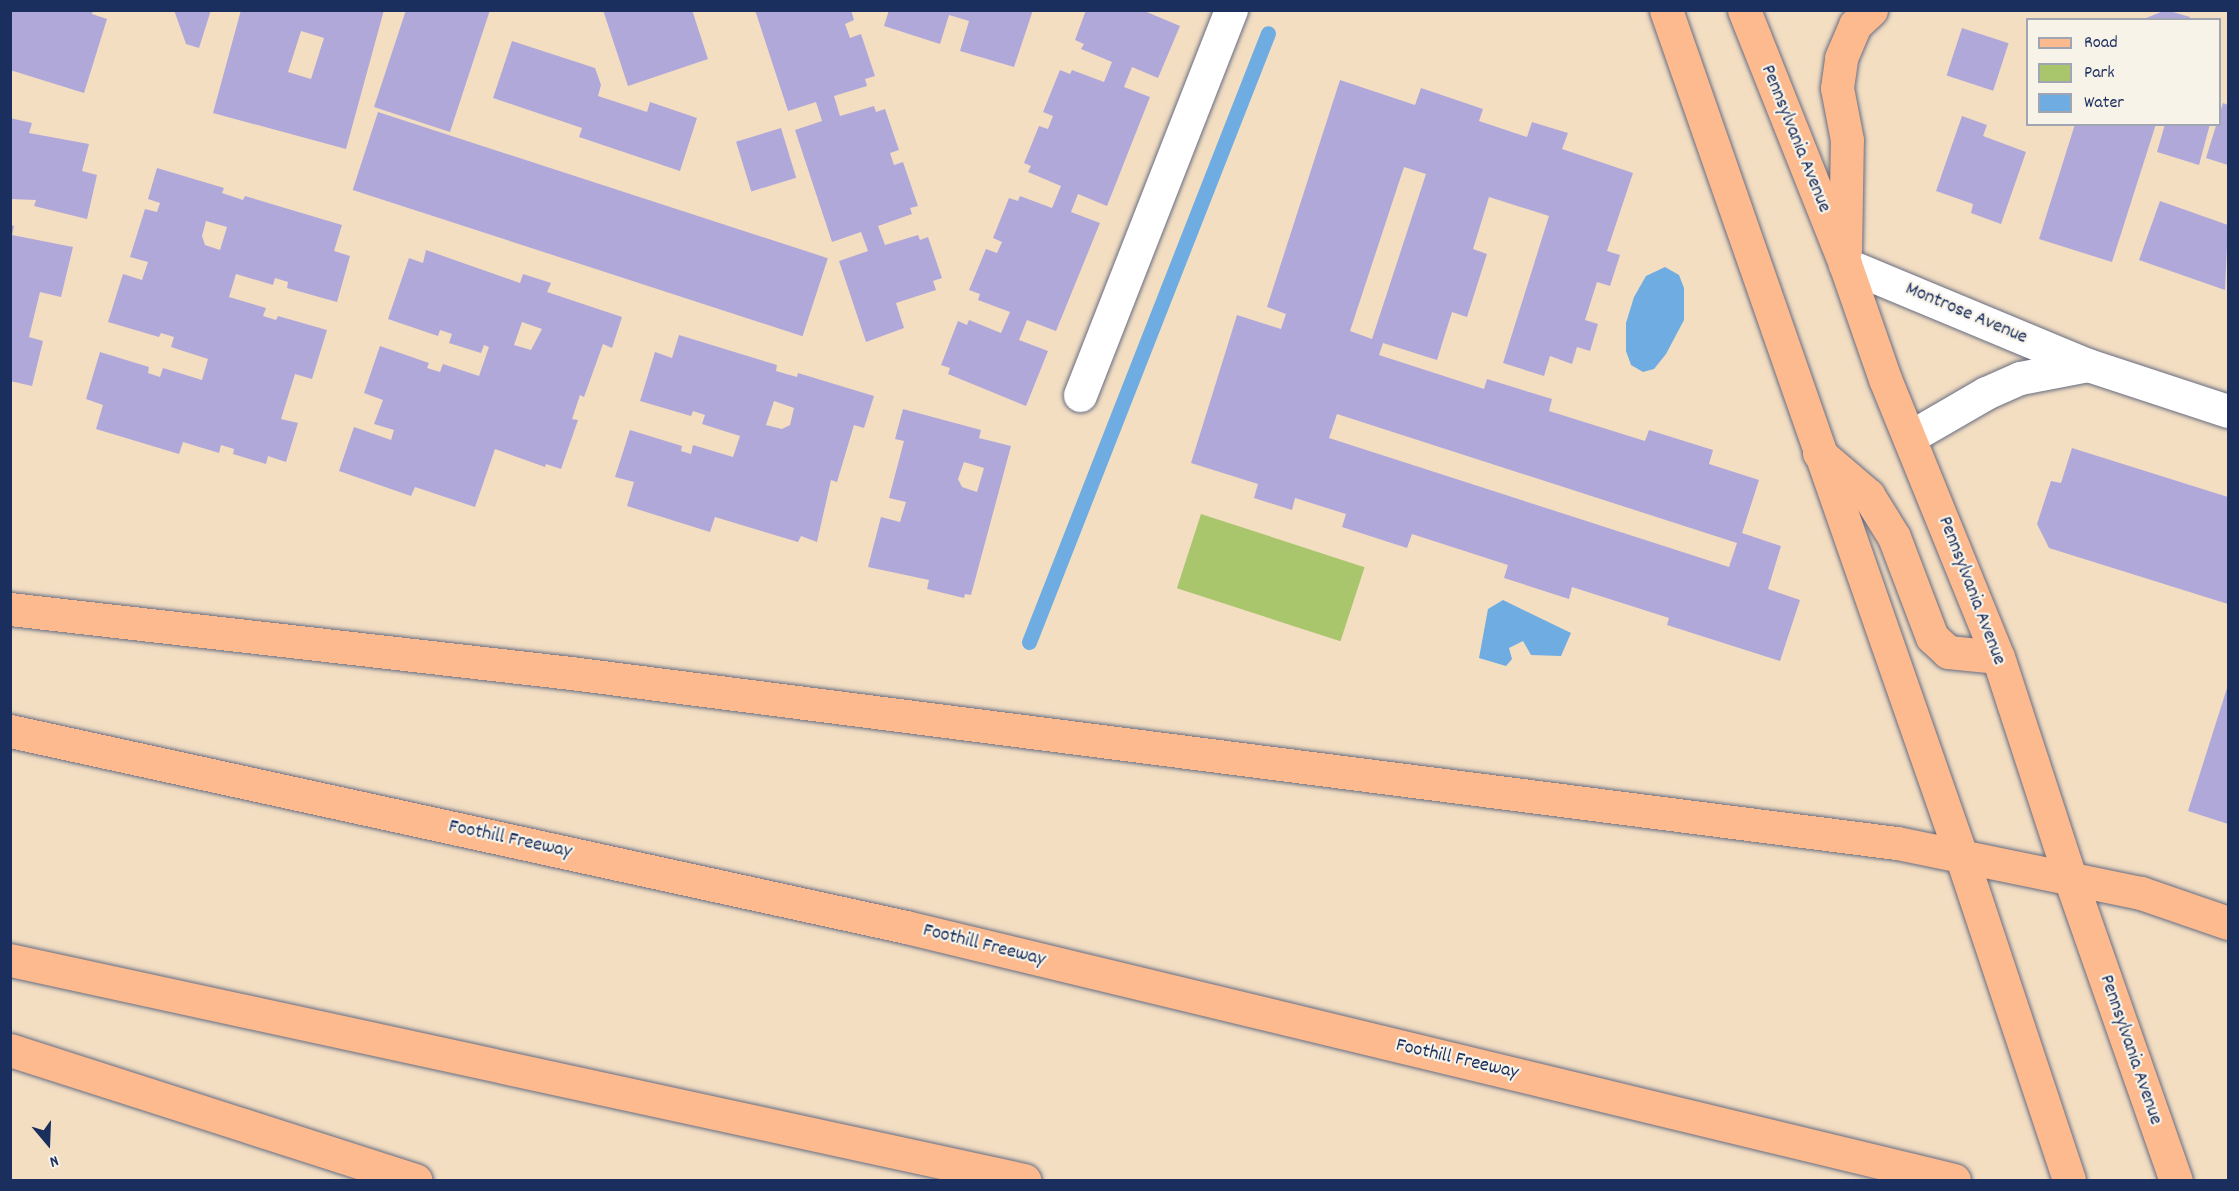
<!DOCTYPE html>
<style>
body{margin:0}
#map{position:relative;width:2239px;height:1191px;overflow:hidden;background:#f3dec2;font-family:Dekko,sans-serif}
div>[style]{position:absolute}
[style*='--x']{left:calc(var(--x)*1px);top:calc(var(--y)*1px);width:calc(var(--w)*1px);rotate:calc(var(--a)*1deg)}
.green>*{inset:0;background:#a9c66d;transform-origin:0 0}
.water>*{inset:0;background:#6face1}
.stream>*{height:15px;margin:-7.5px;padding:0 7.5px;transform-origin:7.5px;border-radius:7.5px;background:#6face1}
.building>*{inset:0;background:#b1a8da;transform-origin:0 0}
.roads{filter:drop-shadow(0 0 2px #676c81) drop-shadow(0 0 2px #676c81)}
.minor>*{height:33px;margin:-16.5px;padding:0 16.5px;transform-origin:16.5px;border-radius:16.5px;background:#fff}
.major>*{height:33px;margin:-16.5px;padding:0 16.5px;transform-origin:16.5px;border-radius:16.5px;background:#fcba8e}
.highway>*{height:33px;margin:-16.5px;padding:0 16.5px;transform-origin:16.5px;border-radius:16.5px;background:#fcba8e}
span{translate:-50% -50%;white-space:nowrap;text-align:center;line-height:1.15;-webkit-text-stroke:4.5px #f7f3e8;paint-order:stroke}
.street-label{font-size:20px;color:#1b2f5e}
.frame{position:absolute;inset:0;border:12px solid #1b2f5e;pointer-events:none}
.legend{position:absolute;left:2026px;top:18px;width:195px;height:108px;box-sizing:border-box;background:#f7f3e8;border:2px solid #9fa5b1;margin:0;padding:8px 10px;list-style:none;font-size:18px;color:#1b2f5e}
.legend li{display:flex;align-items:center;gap:12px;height:30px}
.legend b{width:30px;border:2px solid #9fa5b1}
.north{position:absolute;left:18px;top:1113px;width:60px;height:60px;-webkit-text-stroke:4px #f7f3e8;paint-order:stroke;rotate:161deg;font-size:16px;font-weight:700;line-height:24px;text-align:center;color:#1b2f5e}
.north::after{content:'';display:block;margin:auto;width:21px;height:27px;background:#1b2f5e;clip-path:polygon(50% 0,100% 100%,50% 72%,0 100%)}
</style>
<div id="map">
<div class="green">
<i style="left:1201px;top:514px;width:172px;height:78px;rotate:18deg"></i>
</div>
<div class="water">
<i style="clip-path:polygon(1665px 267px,1679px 275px,1684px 288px,1684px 320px,1666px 354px,1654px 369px,1643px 372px,1631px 365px,1626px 351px,1626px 323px,1634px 297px,1646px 276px)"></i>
<i style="clip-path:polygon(1503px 600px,1571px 633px,1561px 656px,1531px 655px,1523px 641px,1509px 648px,1512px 659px,1506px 666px,1479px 658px,1488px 609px)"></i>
</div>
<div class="stream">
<i style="--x:1029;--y:642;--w:654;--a:-68.57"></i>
</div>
<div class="building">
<i style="clip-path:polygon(10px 10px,93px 10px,92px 14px,107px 19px,84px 93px,10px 70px)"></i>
<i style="clip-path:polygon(174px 10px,211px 10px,199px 48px,186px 44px)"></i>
<i style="clip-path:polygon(evenodd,241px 10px,384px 10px,346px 149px,213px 113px,241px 10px,301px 31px,324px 38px,311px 79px,288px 72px,301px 31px)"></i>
<i style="clip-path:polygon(406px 10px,490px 10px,450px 132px,374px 107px)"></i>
<i style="clip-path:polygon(603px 10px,692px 10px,708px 59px,628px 86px)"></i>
<i style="clip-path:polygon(755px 10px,851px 10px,854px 20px,845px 24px,850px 38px,861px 34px,875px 76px,865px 79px,867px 86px,834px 96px,840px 116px,874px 106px,876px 112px,885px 109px,899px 150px,890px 153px,894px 165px,903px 162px,918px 206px,910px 208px,912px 214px,878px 226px,885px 245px,918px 235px,920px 240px,928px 237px,942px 278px,933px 281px,936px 290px,896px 303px,904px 328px,866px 342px,839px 261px,868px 251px,861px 232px,832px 242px,795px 130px,822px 121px,816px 102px,788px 111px)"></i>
<i style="clip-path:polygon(889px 10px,1033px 10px,1014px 67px,960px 51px,969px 21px,949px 15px,940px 44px,884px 26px)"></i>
<i style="clip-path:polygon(1086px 10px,1142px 10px,1180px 26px,1158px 78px,1132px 67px,1124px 87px,1150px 97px,1107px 206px,1078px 194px,1071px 212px,1100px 223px,1056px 331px,1027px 320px,1019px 340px,1048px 351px,1026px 406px,948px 374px,950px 368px,941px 365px,958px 321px,967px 325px,969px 320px,1001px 333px,1010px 312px,978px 300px,980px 294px,969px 290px,986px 249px,997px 253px,1002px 242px,993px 238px,1009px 198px,1018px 201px,1020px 196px,1052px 208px,1061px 186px,1028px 172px,1031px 166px,1024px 163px,1039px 126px,1048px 129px,1053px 116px,1043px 112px,1060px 70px,1070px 74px,1072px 70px,1104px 82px,1112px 62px,1081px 49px,1084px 44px,1075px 40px)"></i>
<i style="clip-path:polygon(2166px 10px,2190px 17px,2189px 20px,2141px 20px)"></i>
<i style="left:1962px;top:28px;width:49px;height:50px;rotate:18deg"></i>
<i style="clip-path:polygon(512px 41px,595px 68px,601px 85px,598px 96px,647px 112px,650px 102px,697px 118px,680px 171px,579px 137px,582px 128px,493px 98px)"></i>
<i style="clip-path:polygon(evenodd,1340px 80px,1415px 105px,1421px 88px,1483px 109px,1479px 121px,1527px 137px,1532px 122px,1568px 133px,1562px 149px,1633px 173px,1607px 251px,1620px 255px,1610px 286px,1597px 282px,1585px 320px,1598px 324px,1590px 351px,1577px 347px,1572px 364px,1550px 356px,1544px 376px,1503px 363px,1549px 216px,1489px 197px,1473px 249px,1487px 254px,1467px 317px,1452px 312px,1437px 360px,1383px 343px,1379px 355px,1484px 389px,1487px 379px,1552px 399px,1549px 411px,1645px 441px,1649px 430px,1713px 450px,1709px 464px,1759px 480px,1742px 533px,1781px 546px,1768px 589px,1800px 600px,1780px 661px,1667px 625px,1669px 618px,1572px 587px,1569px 599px,1504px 578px,1508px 565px,1412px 534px,1407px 548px,1342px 527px,1346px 514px,1295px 498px,1292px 510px,1254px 498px,1258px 484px,1191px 463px,1237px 315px,1281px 329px,1286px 314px,1267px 307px,1340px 80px,1404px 167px,1426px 174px,1372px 339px,1350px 331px,1404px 167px,1340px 80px,1337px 414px,1737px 543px,1729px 567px,1329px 438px,1337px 414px)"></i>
<i style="clip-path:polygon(2223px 103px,2228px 105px,2228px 165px,2206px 158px)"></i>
<i style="left:378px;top:112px;width:473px;height:82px;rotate:18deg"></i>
<i style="clip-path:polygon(1962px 116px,1987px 125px,1983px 136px,2026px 152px,2001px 224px,1971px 213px,1973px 204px,1936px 191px)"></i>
<i style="clip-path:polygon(10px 118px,32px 123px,29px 133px,89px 144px,82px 171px,97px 175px,87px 219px,34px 206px,36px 200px,10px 199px)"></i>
<i style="clip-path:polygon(2075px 124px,2156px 124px,2112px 262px,2039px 239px)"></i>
<i style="clip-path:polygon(2165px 124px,2210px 124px,2199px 165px,2157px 152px)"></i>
<i style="left:781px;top:128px;width:52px;height:47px;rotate:73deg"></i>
<i style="clip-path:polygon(evenodd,157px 168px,224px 188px,222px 193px,243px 200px,245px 196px,342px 225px,334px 251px,350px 256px,337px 302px,287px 288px,288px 282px,275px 278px,273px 285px,236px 274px,229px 297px,266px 308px,263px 316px,276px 320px,278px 316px,327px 330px,312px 379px,295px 374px,281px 419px,298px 423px,286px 462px,268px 456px,266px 464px,233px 454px,234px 449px,221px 445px,219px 453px,183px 442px,179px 454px,96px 429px,103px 405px,86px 399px,100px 352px,149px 367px,148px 373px,160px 377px,163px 368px,202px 380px,208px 359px,171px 347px,174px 337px,161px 333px,159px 337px,108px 322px,123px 274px,142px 280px,148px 262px,130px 257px,145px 209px,157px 212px,160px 203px,148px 199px,157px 168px,206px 221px,227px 227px,220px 250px,205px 245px,202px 236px,206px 221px)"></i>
<i style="clip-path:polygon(2160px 201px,2228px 225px,2225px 290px,2139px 260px)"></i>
<i style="clip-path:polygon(10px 225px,14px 226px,12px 235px,73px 247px,61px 297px,40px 292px,29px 337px,43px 341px,32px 386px,10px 381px)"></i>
<i style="clip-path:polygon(evenodd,426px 250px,520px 283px,523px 274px,551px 283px,547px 292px,622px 317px,612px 348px,603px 344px,584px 397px,580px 395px,572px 419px,578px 420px,561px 469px,546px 464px,545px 467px,495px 449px,475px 507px,415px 487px,411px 496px,339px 471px,354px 427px,391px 440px,394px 430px,374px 424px,383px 400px,364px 393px,380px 346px,429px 363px,427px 368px,440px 372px,443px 364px,479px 376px,489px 347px,484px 345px,481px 353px,449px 343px,452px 334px,440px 330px,438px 336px,388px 319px,409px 258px,423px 263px,426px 250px,522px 322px,542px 329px,531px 350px,514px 345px,522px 322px)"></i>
<i style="clip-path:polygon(evenodd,679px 335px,777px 365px,776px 371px,797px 377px,798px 373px,874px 396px,864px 428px,854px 425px,837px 482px,831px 480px,817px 542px,801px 536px,798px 542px,715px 517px,710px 532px,627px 506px,634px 482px,615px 477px,630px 430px,682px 446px,681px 451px,691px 454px,693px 445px,733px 457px,740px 436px,702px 424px,705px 415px,693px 411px,691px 416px,640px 401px,655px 352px,672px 358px,679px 335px,774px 401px,794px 408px,790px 425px,782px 429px,766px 425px,774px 401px)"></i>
<i style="clip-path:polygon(evenodd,903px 409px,981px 430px,979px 438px,1011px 446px,971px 595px,965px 594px,964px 598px,927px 589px,929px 580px,868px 567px,881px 517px,900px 522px,906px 502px,889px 498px,904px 441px,895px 439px,903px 409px,964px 462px,984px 468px,977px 492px,962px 487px,958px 479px,964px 462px)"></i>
<i style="clip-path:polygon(2072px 448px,2228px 497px,2228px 604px,2049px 548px,2037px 524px,2051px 481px,2061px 483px)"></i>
<i style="clip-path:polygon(2228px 685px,2228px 824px,2188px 811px)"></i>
</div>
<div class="roads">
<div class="minor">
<i style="--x:1845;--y:264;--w:263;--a:22.6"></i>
<i style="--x:2088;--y:365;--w:147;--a:18.2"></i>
<i style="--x:1080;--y:395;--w:414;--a:-68.6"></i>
<i style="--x:1910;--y:437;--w:88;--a:-30.1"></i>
<i style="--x:1986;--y:393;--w:37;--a:-24"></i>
<i style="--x:2020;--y:378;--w:69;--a:-10.8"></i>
</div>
<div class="major">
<i style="--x:1666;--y:10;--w:895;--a:70.76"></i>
<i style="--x:1961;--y:855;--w:342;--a:71.6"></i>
<i style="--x:1744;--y:10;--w:273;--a:68.3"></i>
<i style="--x:1845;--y:264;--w:122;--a:70.8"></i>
<i style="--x:1885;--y:379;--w:300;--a:67.9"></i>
<i style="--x:1998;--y:657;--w:236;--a:71.9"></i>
<i style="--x:2071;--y:881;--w:317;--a:70.7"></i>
<i style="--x:1845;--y:250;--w:110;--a:-89"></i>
<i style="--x:1847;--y:140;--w:53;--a:-100.9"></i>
<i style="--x:1837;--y:88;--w:30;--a:-82"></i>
<i style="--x:1841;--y:58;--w:36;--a:-67"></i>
<i style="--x:1855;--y:25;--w:22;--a:-43"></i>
<i style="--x:1819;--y:453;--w:65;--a:40.6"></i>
<i style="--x:1868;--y:495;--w:49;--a:58.2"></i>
<i style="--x:1894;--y:537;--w:107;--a:69.2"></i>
<i style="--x:1932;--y:637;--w:22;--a:43"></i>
<i style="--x:1948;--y:652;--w:50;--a:5.7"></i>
</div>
<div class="highway">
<i style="--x:10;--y:609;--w:565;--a:6.51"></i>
<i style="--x:571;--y:673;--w:1337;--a:7.31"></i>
<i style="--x:1897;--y:843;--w:249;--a:11.6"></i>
<i style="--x:2141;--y:893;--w:92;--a:19"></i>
<i style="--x:10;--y:731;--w:917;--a:12.34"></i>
<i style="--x:906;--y:927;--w:1078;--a:13.57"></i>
<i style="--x:10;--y:960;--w:1038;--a:12.24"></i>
<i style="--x:10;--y:1050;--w:426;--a:17.8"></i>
</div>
</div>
<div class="street-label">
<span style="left:1795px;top:139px;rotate:68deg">Pennsylvania Avenue</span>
<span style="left:1966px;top:314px;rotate:23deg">Montrose Avenue</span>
<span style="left:1971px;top:591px;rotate:69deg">Pennsylvania Avenue</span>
<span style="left:510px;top:840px;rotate:12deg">Foothill Freeway</span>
<span style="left:984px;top:946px;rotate:14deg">Foothill Freeway</span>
<span style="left:2130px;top:1050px;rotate:71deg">Pennsylvania Avenue</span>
<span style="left:1457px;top:1060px;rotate:13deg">Foothill Freeway</span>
</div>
<div class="frame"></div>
<ul class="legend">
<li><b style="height:8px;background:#fcba8e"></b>Road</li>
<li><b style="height:16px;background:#a9c66d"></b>Park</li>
<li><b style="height:16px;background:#6face1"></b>Water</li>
</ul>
<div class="north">N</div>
</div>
